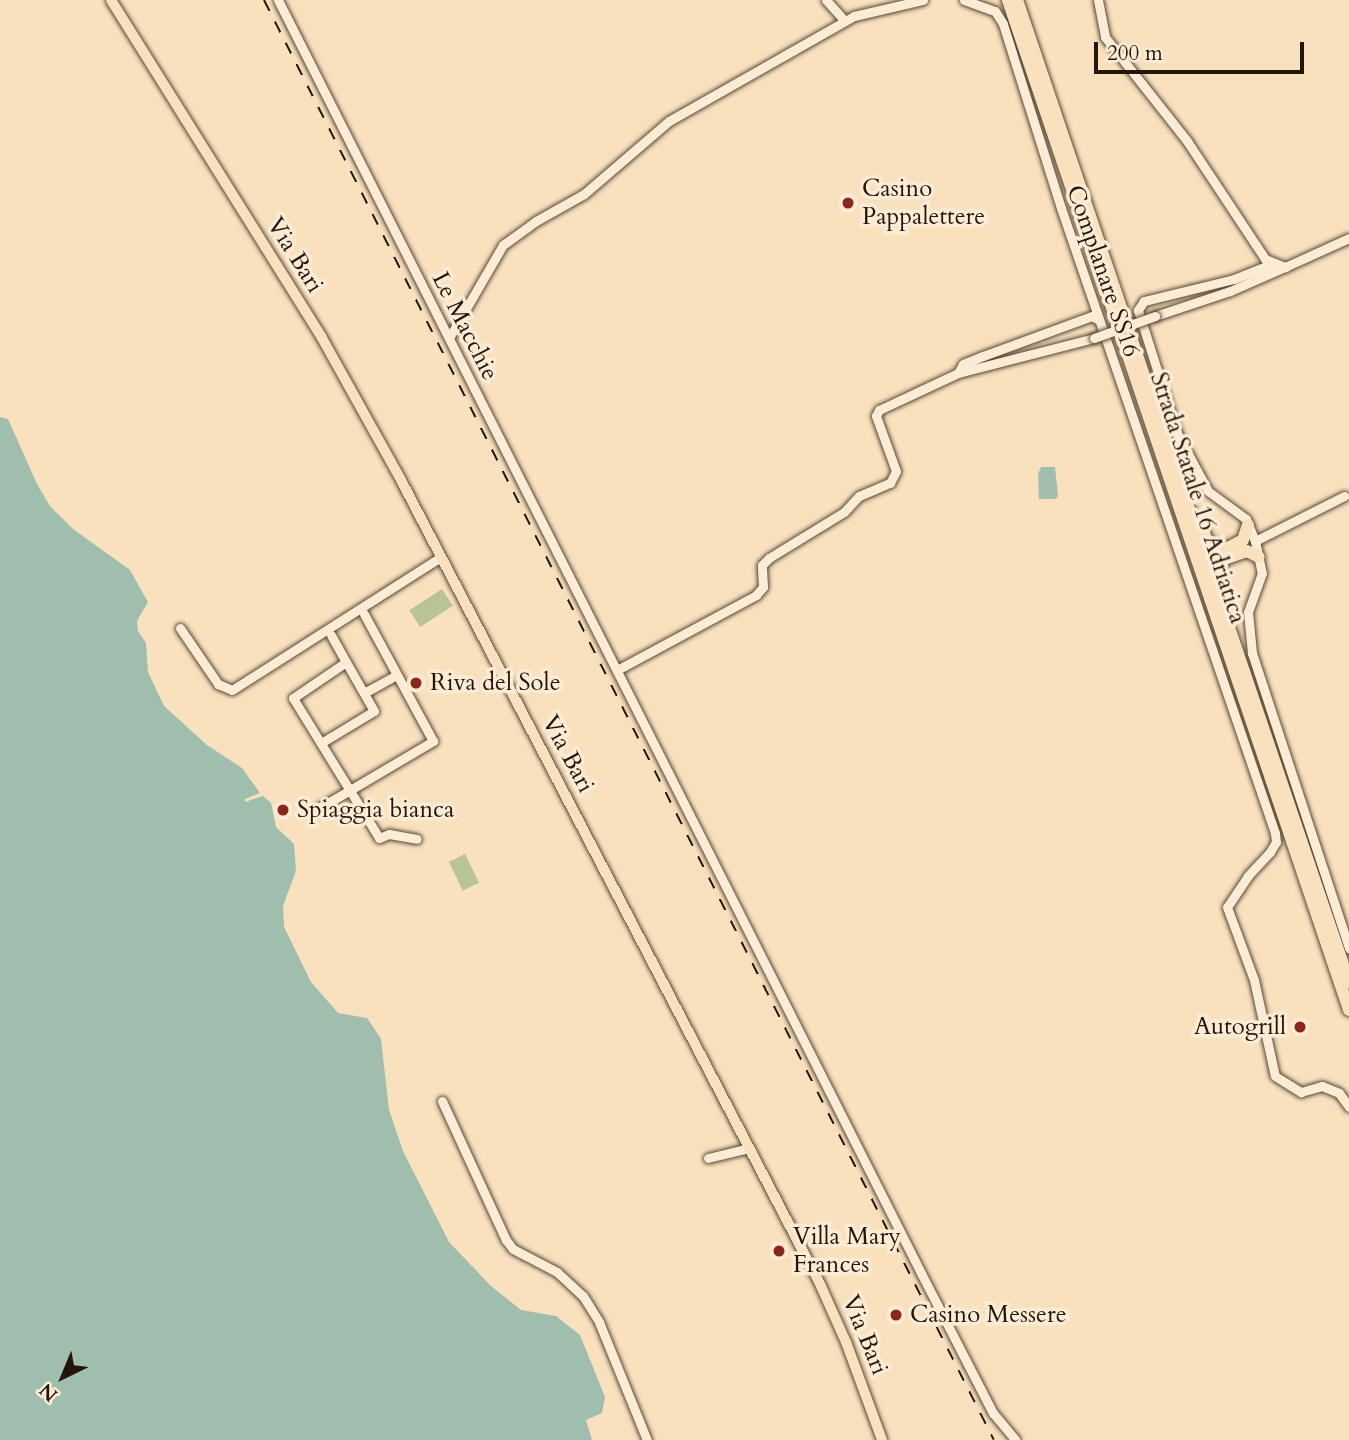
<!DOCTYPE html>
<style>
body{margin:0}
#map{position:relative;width:1349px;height:1440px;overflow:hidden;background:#fae1be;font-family:Cardo,serif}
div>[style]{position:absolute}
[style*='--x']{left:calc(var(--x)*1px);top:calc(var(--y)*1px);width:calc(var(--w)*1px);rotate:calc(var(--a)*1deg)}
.green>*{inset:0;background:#b9c496;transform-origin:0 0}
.water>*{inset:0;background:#9fbead}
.roads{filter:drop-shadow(0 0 2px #574936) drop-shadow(0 0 2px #574936)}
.minor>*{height:9px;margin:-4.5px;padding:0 4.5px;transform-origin:4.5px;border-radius:4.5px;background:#fcecd5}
.major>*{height:10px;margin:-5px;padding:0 5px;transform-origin:5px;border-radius:5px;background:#fae1be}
.highway>*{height:12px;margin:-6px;padding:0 6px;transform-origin:6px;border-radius:6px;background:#fae1be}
.rail>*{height:2px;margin-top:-1px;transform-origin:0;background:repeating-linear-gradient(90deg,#211609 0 12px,transparent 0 24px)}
.bridges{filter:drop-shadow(0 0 2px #574936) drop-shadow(0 0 2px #574936)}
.minor-bridge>*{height:9px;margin:-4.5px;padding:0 4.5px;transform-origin:4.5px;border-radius:4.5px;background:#fcecd5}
.dots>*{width:19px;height:19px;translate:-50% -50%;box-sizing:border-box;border:4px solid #fcecd5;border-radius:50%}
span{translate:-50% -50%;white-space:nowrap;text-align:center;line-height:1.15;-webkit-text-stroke:7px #fcecd5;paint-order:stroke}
.poi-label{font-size:24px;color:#211609}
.left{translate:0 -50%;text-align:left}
.right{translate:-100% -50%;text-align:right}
.street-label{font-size:24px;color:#211609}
.north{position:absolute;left:28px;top:1342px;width:70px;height:70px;-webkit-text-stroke:5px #fcecd5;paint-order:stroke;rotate:223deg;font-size:19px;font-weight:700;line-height:28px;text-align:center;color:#211609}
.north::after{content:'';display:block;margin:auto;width:24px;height:32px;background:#211609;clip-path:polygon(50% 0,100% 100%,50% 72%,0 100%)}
.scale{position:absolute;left:1094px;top:42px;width:210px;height:32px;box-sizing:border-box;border:4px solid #211609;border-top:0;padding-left:9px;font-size:21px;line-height:24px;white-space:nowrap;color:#211609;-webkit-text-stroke:5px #fcecd5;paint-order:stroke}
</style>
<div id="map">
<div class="green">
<i style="left:442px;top:589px;width:20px;height:39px;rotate:57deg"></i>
<i style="left:465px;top:854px;width:32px;height:18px;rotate:64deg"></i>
</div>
<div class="water">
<i style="clip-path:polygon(0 417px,8px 419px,37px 484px,50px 506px,73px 529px,130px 570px,148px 602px,137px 621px,138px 631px,146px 643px,148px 672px,164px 706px,207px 745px,242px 768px,260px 793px,245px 799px,245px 802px,263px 796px,271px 803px,276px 827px,294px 844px,296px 871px,283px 906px,284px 927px,311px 982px,338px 1013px,367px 1018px,381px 1039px,389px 1110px,403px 1151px,449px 1242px,491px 1286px,521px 1310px,556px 1316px,580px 1335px,605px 1397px,602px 1413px,586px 1420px,592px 1440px,0 1440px)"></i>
<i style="clip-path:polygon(1041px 467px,1055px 467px,1058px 496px,1055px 499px,1039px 499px,1038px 474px)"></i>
</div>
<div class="roads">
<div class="minor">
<i style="--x:278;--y:0;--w:1428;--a:63.2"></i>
<i style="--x:922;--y:1275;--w:155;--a:62.8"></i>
<i style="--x:993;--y:1413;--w:35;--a:50"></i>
<i style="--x:826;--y:0;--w:28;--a:48"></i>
<i style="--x:964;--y:0;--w:33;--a:20"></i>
<i style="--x:995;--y:11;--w:15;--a:58"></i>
<i style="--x:1003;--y:24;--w:193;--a:72.5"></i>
<i style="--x:1061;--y:208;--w:661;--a:71.1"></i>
<i style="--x:1275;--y:833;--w:9;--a:84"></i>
<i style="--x:1276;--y:842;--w:12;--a:121"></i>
<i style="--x:1270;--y:852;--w:33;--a:133"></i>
<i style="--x:1248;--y:876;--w:37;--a:124"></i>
<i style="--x:1227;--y:907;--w:78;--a:69.7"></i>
<i style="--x:1254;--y:980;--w:98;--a:77.7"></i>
<i style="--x:1275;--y:1076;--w:31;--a:32"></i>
<i style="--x:1301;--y:1092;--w:22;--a:-16"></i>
<i style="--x:1322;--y:1086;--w:18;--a:22"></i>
<i style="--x:1339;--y:1093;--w:17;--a:54"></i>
<i style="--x:1098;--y:0;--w:38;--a:79"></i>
<i style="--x:1105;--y:37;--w:132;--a:51.7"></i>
<i style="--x:1187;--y:141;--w:141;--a:56.5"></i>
<i style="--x:1265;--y:259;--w:22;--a:22"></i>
<i style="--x:1285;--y:267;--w:70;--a:-24.4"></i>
<i style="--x:1274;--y:263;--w:43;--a:158.2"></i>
<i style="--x:1234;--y:279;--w:93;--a:166.3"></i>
<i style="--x:1144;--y:301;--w:11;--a:124"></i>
<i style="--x:1138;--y:310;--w:129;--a:72.4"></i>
<i style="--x:1177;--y:433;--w:66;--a:61.9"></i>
<i style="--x:1208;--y:491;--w:47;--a:36.4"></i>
<i style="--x:1246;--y:519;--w:24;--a:68"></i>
<i style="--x:1255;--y:541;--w:33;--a:78"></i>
<i style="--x:1262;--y:573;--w:41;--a:109.7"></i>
<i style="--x:1248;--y:612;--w:41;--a:84.4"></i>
<i style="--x:1252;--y:653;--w:311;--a:71.8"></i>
<i style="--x:1155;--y:316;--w:79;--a:-18.4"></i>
<i style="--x:1230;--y:291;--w:60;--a:-23.6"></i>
<i style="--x:449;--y:338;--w:108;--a:-59.9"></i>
<i style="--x:503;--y:245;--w:41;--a:-36"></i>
<i style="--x:536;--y:221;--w:55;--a:-29.4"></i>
<i style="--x:584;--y:194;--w:112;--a:-40.7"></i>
<i style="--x:669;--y:121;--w:213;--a:-29.6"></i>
<i style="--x:854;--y:16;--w:71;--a:-13.1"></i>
<i style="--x:1094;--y:338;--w:140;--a:165.6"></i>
<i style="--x:958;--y:373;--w:10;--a:-61"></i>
<i style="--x:963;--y:364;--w:22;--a:-22"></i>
<i style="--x:983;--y:356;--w:116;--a:-20.2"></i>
<i style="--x:1092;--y:316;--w:8;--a:30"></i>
<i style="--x:1255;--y:541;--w:100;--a:-26.8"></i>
<i style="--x:180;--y:628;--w:68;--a:55.8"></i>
<i style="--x:218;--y:684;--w:15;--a:23"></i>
<i style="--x:232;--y:690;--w:248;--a:-32.5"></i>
<i style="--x:331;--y:635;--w:31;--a:61"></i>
<i style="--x:617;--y:670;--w:158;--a:-28.3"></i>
<i style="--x:756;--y:595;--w:11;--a:-49"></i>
<i style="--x:763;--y:587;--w:22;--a:-93"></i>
<i style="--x:762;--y:565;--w:10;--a:-45"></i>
<i style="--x:769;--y:558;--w:88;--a:-31.5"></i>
<i style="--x:844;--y:512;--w:22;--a:-47"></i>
<i style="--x:859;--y:496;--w:34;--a:-23"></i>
<i style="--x:890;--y:483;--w:13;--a:-63"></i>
<i style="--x:896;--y:471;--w:59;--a:-110"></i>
<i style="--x:876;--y:416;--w:7;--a:-63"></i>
<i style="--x:879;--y:410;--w:87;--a:-25.1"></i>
<i style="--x:364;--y:693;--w:37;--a:-29"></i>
<i style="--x:321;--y:743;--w:62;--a:-31.1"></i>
<i style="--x:374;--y:711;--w:56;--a:-119.7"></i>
<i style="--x:346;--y:662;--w:64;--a:145.8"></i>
<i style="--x:293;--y:698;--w:164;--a:58.4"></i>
<i style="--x:379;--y:838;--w:11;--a:-22"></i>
<i style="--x:389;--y:834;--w:28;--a:10"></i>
<i style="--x:311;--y:813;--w:142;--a:-30.5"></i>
<i style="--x:433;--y:741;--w:145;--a:-118.5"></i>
<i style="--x:442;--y:1101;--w:153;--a:65.3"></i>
<i style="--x:506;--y:1240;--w:11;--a:52"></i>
<i style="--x:513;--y:1249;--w:50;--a:27.6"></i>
<i style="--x:557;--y:1272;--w:35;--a:43"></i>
<i style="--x:583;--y:1296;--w:31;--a:58"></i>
<i style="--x:599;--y:1322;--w:127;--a:67.9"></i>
<i style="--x:708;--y:1158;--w:42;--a:-13.7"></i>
</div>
<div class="major">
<i style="--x:111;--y:0;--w:398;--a:58"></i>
<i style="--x:322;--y:338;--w:162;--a:60.9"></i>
<i style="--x:401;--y:480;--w:907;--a:62.47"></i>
<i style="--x:820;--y:1284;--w:64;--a:65.9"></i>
<i style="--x:846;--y:1342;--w:104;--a:69.8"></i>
</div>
<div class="highway">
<i style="--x:1008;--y:0;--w:1066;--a:71.34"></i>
<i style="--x:1017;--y:0;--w:1037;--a:71.32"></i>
<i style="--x:1203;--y:529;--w:10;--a:73"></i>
<i style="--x:1206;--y:539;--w:11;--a:38"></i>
<i style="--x:1215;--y:546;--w:11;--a:15"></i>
<i style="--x:1226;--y:549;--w:19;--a:-28"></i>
<i style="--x:1243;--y:540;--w:16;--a:-72"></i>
<i style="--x:1220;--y:586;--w:18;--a:-90"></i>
<i style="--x:1220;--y:568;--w:10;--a:-66"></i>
<i style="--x:1224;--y:559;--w:24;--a:-19"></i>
<i style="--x:1247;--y:551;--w:13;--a:27"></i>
</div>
</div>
<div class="rail">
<i style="--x:264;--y:0;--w:1614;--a:63.12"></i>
</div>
<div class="bridges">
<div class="minor-bridge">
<i style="--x:1094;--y:338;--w:65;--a:-19.8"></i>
</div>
</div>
<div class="dots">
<i style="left:848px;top:203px;background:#8f2418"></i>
<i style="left:416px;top:683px;background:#8f2418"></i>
<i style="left:283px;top:810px;background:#8f2418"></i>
<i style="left:1300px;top:1027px;background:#8f2418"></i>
<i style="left:779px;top:1251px;background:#8f2418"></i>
<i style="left:896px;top:1315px;background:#8f2418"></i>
</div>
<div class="poi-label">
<span class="left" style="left:862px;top:203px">Casino<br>Pappalettere</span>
<span class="left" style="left:430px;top:683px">Riva del Sole</span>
<span class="left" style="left:297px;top:810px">Spiaggia bianca</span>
<span class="right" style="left:1286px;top:1027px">Autogrill</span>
<span class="left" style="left:793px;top:1251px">Villa Mary<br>Frances</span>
<span class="left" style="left:910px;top:1315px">Casino Messere</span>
</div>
<div class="street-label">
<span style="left:295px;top:255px;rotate:58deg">Via Bari</span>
<span style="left:1103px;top:271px;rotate:71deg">Complanare SS16</span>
<span style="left:465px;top:326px;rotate:63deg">Le Macchie</span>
<span style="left:1198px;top:498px;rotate:72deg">Strada Statale 16 Adriatica</span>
<span style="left:568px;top:754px;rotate:62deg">Via Bari</span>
<span style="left:865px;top:1335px;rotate:68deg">Via Bari</span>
</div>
<div class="north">N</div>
<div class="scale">200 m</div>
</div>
